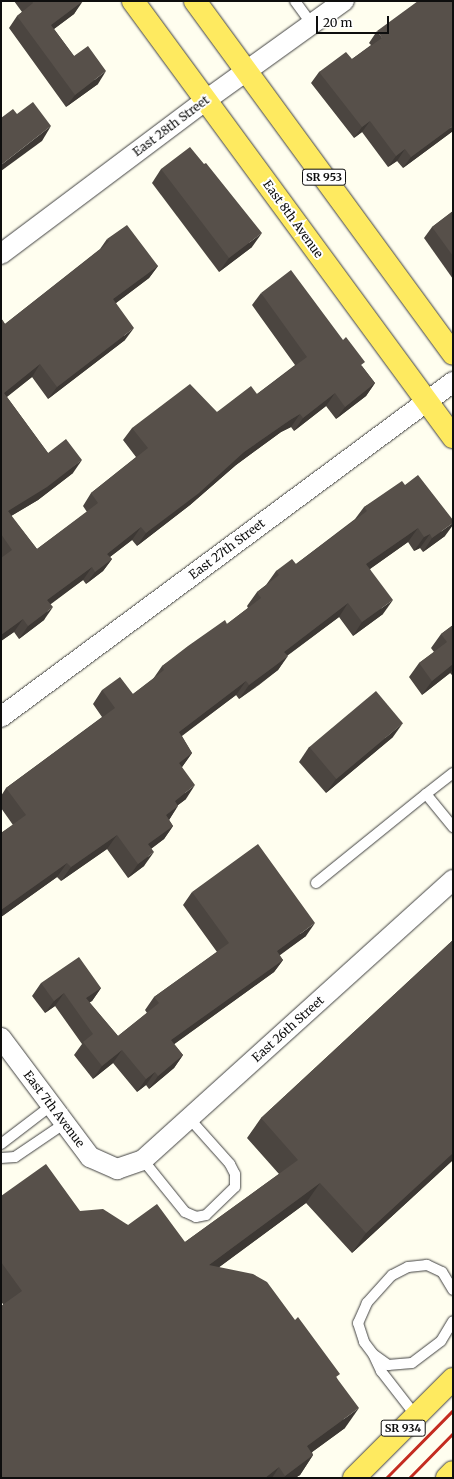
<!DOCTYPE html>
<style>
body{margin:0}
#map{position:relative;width:454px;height:1479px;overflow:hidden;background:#fffeef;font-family:Merriweather,serif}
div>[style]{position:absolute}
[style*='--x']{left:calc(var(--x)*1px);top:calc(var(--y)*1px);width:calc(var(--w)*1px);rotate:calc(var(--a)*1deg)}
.roads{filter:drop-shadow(0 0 1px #414141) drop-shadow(0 0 1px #414141)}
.lane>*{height:10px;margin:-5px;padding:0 5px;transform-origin:5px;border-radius:5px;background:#fff}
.street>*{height:20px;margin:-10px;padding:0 10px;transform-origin:10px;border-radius:10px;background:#fff}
.primary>*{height:22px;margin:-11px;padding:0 11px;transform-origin:11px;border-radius:11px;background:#feea60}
.rail>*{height:3px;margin:-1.5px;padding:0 1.5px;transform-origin:1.5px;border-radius:1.5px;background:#c42c20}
.wall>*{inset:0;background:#4b4540}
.shaded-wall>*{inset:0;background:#3d3834}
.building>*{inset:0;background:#57504a;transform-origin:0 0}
span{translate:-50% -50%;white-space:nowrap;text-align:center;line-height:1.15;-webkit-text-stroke:4px #fff;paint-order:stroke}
.shield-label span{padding:1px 3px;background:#fff;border:1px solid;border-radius:3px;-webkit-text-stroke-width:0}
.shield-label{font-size:11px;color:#0e0e0e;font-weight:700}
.street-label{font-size:12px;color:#0e0e0e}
.frame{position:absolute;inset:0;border:2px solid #0e0e0e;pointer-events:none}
.scale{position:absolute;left:316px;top:16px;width:73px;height:18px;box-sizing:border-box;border:2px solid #0e0e0e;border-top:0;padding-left:5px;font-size:12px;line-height:14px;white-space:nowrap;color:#0e0e0e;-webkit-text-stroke:3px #fff;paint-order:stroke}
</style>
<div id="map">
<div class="roads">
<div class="lane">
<i style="--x:295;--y:1;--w:29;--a:54"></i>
<i style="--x:453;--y:773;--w:34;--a:142"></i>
<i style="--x:426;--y:794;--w:43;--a:50.7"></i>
<i style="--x:316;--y:883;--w:141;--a:-39"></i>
<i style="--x:1;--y:1144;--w:64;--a:-37.4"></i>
<i style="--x:1;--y:1158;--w:14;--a:-4"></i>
<i style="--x:15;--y:1157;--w:60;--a:-34.2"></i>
<i style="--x:143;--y:1160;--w:67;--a:51.1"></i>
<i style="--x:185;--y:1212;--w:12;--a:24"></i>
<i style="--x:196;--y:1217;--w:10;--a:-11"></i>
<i style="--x:206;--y:1215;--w:40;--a:-44"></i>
<i style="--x:235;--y:1187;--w:13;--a:-90"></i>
<i style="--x:235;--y:1174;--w:11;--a:-117"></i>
<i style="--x:230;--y:1164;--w:62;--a:-131.7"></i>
<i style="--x:453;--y:1290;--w:21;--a:-121"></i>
<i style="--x:442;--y:1272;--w:17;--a:-155"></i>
<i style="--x:427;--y:1265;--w:19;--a:174"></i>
<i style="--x:408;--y:1267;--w:18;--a:153"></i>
<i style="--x:392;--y:1275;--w:38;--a:132"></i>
<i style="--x:367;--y:1303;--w:22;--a:114"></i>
<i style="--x:358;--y:1323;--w:20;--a:72"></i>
<i style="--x:364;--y:1342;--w:15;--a:53"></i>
<i style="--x:373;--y:1354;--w:19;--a:36"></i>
<i style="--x:388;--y:1365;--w:24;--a:-5"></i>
<i style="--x:412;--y:1363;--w:36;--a:-37"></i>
<i style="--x:441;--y:1341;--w:23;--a:-59"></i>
<i style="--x:374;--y:1356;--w:17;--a:65"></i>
<i style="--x:381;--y:1371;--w:57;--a:52.1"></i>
</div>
<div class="street">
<i style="--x:1;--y:254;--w:256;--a:-36.9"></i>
<i style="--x:206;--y:100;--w:170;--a:-35.7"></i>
<i style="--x:1;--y:717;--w:563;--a:-36.54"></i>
<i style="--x:1;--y:1038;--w:149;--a:53.2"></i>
<i style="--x:90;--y:1157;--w:30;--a:24"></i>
<i style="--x:117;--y:1169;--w:28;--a:-19"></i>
<i style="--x:143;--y:1160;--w:418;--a:-42.1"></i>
</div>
<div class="primary">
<i style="--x:133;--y:1;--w:541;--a:53.72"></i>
<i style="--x:195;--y:1;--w:437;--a:53.8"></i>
<i style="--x:354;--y:1478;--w:140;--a:-45"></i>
<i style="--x:447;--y:1478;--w:8;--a:-45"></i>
</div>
</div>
<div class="rail">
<i style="--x:386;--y:1478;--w:95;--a:-45.4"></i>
<i style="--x:409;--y:1478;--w:63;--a:-45.6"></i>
</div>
<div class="wall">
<i style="clip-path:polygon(14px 1px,82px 1px,74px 14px,54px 29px,74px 56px,98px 84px,66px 107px,9px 28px,17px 16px,22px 12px)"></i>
<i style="clip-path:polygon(377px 31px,453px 131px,403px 168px,397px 161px,388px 167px,362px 132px,354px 138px,311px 83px,319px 72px,352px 59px,371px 45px,369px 43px)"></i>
<i style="clip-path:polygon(204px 164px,252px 247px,219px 272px,152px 183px,161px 169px)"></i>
<i style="clip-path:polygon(453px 211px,453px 279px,424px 238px,432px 227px)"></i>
<i style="clip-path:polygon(107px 239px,158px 266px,149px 278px,116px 303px,125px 340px,48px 399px,32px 377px,7px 397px,48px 453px,73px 473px,38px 500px,11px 516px,37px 549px,87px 512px,83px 506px,91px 493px,136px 457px,123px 440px,132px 428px,217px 412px,257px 394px,295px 365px,252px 305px,261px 293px,362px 366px,375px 383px,366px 396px,336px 419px,326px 406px,294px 431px,291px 427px,281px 432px,236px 465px,190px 505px,137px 546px,132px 540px,110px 557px,112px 559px,103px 571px,86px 584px,83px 580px,50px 604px,44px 620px,19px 639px,14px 632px,1px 641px,1px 318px,5px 324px,100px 249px)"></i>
<i style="clip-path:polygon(405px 485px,445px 536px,423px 552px,420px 548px,414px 551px,408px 542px,370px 569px,383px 614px,353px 636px,339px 617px,287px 656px,278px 670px,259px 685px,239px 699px,236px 695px,182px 736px,192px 753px,182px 767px,186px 799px,178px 805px,169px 820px,173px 826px,164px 839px,151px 849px,144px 866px,128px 878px,107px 849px,61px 881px,57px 877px,1px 917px,1px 833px,13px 825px,1px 808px,1px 796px,6px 788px,102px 717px,93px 704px,102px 690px,133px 694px,153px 679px,162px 666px,227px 624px,248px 608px,247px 606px,257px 592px,266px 585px,276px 571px,296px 564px,355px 519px,364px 507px)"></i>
<i style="clip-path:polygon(453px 625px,453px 676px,450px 673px,422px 695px,409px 677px,419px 663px,434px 652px,431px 648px,441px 634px)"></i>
<i style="clip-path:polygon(393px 737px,326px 793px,299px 762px,309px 747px)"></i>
<i style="clip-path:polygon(192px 892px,306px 936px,279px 955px,283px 960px,274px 972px,174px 1044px,183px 1055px,174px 1068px,149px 1089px,146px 1085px,137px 1092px,113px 1063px,93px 1079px,74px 1055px,82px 1044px,55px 1006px,45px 1013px,32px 996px,41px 983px,101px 988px,92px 1001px,89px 1002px,118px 1036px,147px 1013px,145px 1010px,154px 997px,217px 952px,183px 905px)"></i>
<i style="clip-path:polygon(453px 940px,453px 1160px,352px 1253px,306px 1203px,219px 1267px,337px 1378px,345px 1428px,312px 1452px,313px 1455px,300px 1475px,295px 1478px,1px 1478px,3px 1304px,1px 1302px,1px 1196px,80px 1211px,128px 1225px,185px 1242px,279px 1174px,247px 1138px,261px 1118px)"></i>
</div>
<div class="shaded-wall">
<i style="clip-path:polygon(83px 1px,74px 14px,43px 37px,51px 25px)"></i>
<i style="clip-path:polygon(106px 71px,98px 84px,66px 107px,75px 95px)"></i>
<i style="clip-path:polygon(370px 121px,362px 132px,354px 138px,362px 127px)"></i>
<i style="clip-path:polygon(51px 126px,42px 141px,1px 171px,1px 165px)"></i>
<i style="clip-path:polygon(453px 126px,453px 131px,403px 168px,411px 157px)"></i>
<i style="clip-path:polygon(405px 149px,397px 161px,388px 167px,396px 156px)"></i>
<i style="clip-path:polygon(262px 233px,252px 247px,219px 272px,229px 258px)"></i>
<i style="clip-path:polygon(158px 266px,149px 278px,104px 312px,113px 299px)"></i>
<i style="clip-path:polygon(134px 328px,125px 340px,48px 399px,57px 387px)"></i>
<i style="clip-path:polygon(40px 364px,32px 377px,1px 401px,4px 393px)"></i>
<i style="clip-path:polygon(375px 383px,366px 396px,336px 419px,345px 407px)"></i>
<i style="clip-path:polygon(335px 393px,326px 406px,294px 431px,303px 418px)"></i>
<i style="clip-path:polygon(300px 414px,291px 427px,281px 432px,236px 465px,190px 505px,137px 546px,146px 533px,244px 452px,290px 420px)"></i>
<i style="clip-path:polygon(82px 460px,73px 473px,38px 500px,1px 522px,8px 511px)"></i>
<i style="clip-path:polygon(453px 523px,453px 525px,445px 536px,423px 552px,432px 538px)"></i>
<i style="clip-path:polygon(141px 527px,132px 540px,98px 566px,107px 554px)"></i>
<i style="clip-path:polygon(418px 528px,408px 542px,357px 578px,366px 564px)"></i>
<i style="clip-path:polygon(430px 534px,420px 548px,414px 551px,424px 537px)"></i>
<i style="clip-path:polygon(112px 559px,103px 571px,86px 584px,95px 572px)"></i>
<i style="clip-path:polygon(92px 567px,83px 580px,39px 613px,47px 600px)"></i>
<i style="clip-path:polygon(393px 600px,383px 614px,353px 636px,362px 622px)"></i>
<i style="clip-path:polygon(348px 603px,339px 617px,274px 665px,284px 652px)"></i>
<i style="clip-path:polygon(53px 607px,44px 620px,19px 639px,28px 626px)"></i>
<i style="clip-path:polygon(23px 619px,14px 632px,1px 641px,1px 635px)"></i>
<i style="clip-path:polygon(288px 656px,278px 670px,239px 699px,249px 685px)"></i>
<i style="clip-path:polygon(453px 664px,453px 669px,450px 673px,422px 695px,432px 681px)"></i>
<i style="clip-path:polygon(246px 681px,236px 695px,169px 745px,179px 732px)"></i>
<i style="clip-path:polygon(403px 723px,393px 737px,326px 793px,336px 779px)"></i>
<i style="clip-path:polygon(192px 753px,182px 767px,179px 763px)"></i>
<i style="clip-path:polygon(195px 785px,186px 799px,165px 815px,175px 801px)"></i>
<i style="clip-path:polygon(178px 806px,169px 820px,166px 815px)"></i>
<i style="clip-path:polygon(173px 826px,164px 839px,138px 858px,148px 844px)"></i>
<i style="clip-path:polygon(117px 835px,107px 849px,61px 881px,71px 867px)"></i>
<i style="clip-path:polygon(154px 852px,144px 866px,128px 878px,138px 864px)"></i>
<i style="clip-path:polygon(67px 863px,57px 877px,1px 917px,1px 910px)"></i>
<i style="clip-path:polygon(315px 923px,306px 936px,268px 964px,277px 951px)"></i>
<i style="clip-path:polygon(283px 960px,274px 972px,162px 1053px,171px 1040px)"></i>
<i style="clip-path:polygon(101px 988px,92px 1001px,77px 1011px,86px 998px)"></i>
<i style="clip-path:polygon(64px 993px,55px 1006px,45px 1013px,54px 1001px)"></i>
<i style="clip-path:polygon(122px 1050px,113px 1063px,93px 1079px,102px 1066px)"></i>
<i style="clip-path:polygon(183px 1055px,174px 1068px,149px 1089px,158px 1076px)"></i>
<i style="clip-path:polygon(155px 1072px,146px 1085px,137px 1092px,146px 1079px)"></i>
<i style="clip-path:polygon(453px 1153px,453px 1160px,352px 1253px,366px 1233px)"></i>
<i style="clip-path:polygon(320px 1183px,306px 1203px,195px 1285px,209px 1265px)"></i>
<i style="clip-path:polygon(359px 1408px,345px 1428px,293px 1466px,307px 1446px)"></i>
<i style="clip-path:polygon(313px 1455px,300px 1475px,295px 1478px,284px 1478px,285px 1476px)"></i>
<i style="clip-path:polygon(279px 1467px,272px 1478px,265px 1478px)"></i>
</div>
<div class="building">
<i style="clip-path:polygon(32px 1px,83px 1px,51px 25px,74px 56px,88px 46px,106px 71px,75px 95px,17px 16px,33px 3px)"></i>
<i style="clip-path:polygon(418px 1px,453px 1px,453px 126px,411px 157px,405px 149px,396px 156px,370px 121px,362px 127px,319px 72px,346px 52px,352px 59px,382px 38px,377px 31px)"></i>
<i style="clip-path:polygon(33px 102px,51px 126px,1px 165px,1px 118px,13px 109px,17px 114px)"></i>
<i style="clip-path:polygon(190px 147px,204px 164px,206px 163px,262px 233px,229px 258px,161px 169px)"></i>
<i style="clip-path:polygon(453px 211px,453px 256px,432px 227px)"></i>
<i style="clip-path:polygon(127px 225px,158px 266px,113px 299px,134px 328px,57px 387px,40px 364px,4px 393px,48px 453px,66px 439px,82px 460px,47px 487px,8px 511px,37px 549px,98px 503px,91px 493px,148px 448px,132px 428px,190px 384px,217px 412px,251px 386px,257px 394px,307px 357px,261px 293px,291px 270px,343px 340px,346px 337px,365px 362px,361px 365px,375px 383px,345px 407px,335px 393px,303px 418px,300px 414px,290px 420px,244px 452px,199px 493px,146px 533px,141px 527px,107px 554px,112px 559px,95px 572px,92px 567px,47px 600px,53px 607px,28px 626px,23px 619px,1px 635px,1px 573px,2px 572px,1px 571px,1px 558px,12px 550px,1px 534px,1px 318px,5px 324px,102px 248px,109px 241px,107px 239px)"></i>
<i style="clip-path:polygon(418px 475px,453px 520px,453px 523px,432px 538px,430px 534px,424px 537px,418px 528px,366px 564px,393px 600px,362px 622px,348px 603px,284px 652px,288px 656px,268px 671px,249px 685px,246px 681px,179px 732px,192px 753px,179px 763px,195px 785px,175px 801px,178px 806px,166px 815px,173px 826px,148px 844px,154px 852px,138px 864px,117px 835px,71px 867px,67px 863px,1px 910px,1px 833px,26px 815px,6px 788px,115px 708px,102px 690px,120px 677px,133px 694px,164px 670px,162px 666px,188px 646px,225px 620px,227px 624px,261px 598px,257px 592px,279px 575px,276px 571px,292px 559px,296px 564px,367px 511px,364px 507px,402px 481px,405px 485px)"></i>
<i style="clip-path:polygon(453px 625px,453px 664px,432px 681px,419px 663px,447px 642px,441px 634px)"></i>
<i style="left:376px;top:691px;width:42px;height:87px;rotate:50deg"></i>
<i style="clip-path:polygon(258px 844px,315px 923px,277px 951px,283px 960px,171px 1040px,183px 1055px,158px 1076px,155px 1072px,146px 1079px,122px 1050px,102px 1066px,83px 1042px,93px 1034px,64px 993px,54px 1001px,41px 983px,79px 957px,101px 988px,86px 998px,118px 1036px,159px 1003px,154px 997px,229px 943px,192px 892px)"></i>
<i style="clip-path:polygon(453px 940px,453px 1153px,366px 1233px,320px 1183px,209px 1265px,253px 1274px,267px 1282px,295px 1320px,298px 1317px,340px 1374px,336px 1377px,359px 1408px,307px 1446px,313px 1455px,285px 1476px,279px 1467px,265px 1478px,1px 1478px,1px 1306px,22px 1291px,1px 1262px,1px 1196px,46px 1164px,80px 1211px,103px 1209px,128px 1225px,157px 1204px,185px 1242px,298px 1160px,261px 1118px)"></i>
</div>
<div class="shield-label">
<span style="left:324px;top:177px">SR 953</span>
<span style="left:403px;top:1428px">SR 934</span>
</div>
<div class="street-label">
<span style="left:171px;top:126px;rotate:-37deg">East 28th Street</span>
<span style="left:293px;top:219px;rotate:54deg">East 8th Avenue</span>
<span style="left:227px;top:549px;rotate:-37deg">East 27th Street</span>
<span style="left:288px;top:1029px;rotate:-42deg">East 26th Street</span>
<span style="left:54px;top:1109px;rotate:53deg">East 7th Avenue</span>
</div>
<div class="frame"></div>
<div class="scale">20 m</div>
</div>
